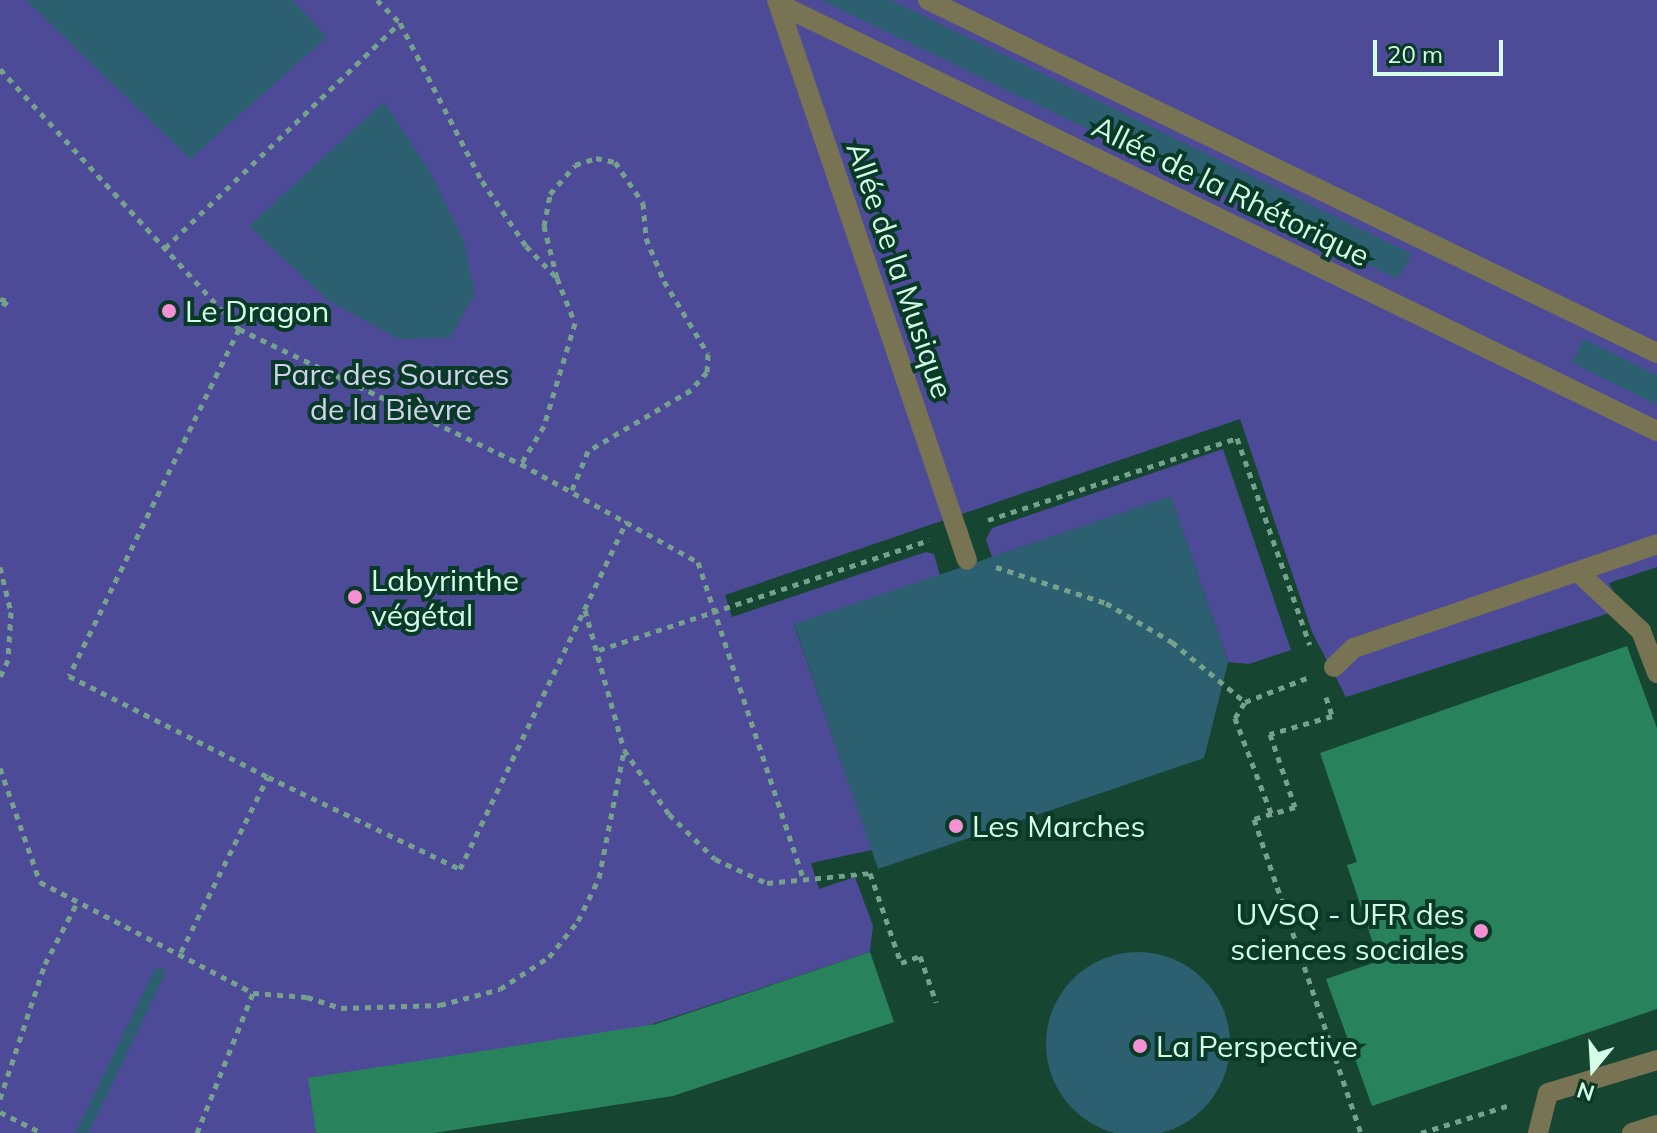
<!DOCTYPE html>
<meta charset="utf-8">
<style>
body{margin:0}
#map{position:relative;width:1657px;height:1133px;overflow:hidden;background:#164531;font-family:Mulish,sans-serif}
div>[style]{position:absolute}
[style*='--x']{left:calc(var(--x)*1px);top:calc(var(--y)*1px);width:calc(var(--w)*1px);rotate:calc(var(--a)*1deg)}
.green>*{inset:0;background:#4d4b98}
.water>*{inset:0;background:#2c5f6f}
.round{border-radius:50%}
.stream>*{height:12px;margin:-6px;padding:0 6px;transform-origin:6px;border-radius:6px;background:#2c5f6f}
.building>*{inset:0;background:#28835d}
.path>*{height:5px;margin-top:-2.5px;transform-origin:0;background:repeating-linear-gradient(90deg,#76a28d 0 6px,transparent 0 12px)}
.service>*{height:20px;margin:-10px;padding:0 10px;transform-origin:10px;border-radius:10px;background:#777353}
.pedestrian>*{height:20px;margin:-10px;padding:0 10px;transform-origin:10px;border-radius:10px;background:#777353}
.tertiary>*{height:20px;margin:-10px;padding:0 10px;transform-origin:10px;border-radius:10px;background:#777353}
.dots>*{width:22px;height:22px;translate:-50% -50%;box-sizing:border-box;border:4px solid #093a27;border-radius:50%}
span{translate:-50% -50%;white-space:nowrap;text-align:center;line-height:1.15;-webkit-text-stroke:8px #093a27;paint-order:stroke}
.street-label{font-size:30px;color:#d5fee8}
.poi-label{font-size:30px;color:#d5fee8}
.left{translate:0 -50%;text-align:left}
.right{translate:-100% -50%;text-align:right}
.park-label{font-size:30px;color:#d1d3ed}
.north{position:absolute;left:1553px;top:1029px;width:80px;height:80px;-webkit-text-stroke:6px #093a27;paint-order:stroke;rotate:198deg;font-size:22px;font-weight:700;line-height:32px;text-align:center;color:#d5fee8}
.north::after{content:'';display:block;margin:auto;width:28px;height:36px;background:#d5fee8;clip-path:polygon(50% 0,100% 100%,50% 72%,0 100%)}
.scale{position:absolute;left:1373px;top:40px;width:130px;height:36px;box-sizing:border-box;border:4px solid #d5fee8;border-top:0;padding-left:10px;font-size:24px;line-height:28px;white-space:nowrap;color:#d5fee8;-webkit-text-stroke:6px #093a27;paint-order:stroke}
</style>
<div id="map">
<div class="green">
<i style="clip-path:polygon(0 0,1657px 0,1657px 567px,1609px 583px,1622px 609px,1346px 697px,1312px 632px,1240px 419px,725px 595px,732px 617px,926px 552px,934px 554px,940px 575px,794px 625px,872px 850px,811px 863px,819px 889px,855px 877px,873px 926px,870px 952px,324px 1133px,0 1133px)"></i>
<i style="clip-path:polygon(1223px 449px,1291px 650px,1249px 664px,1228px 662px,1171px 497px,992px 557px,986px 539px,992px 528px)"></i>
</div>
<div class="water">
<i style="clip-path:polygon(26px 0,293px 0,327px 37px,190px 159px)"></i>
<i style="clip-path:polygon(821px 0,891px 0,1412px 254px,1398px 279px)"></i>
<i style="clip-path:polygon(384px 102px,431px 173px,464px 242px,475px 294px,450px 338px,399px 339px,329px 301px,249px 226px)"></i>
<i style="clip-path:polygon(1584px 339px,1657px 375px,1657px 405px,1572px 363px)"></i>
<i style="clip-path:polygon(1171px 496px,1228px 662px,1204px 758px,878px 869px,794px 624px)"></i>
<i class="round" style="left:1046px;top:952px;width:184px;height:184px"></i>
</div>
<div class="stream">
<i style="--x:82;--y:1133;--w:177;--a:-64.2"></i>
</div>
<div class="building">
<i style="clip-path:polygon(1627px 646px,1657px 728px,1657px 1009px,1372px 1106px,1326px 979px,1379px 961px,1347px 865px,1357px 862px,1320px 753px)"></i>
<i style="clip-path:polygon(870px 952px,894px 1022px,673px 1096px,434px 1133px,316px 1133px,308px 1078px,656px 1024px)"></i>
</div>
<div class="path">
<i style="--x:377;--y:0;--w:33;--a:45"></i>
<i style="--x:400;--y:23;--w:178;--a:62.6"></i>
<i style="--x:482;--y:181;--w:78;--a:55.9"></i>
<i style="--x:526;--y:246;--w:45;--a:45.9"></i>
<i style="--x:557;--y:278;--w:48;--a:68.2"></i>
<i style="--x:575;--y:323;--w:108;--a:106.8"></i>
<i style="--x:544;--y:426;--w:44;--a:121.2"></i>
<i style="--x:0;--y:69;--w:353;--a:47.4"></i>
<i style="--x:239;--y:329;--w:313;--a:25.6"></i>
<i style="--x:521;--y:464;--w:202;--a:29"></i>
<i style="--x:698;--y:562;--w:336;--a:71.6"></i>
<i style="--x:165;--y:248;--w:325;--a:-43.8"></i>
<i style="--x:557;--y:278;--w:54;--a:-104"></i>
<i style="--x:544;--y:226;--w:33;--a:-79"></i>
<i style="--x:550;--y:194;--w:38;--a:-49"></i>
<i style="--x:575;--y:165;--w:22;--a:-18"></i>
<i style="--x:596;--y:158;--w:19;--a:12"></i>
<i style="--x:615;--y:162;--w:50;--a:55.7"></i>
<i style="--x:643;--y:203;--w:35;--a:85"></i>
<i style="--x:646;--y:238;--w:47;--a:67.3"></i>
<i style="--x:664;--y:281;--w:85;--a:58.9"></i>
<i style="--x:708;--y:354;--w:18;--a:93"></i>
<i style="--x:707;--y:372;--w:24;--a:132"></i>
<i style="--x:691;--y:390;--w:120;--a:149.4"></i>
<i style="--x:588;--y:451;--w:42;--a:112.3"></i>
<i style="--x:0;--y:299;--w:7;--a:16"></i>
<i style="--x:7;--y:301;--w:11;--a:131"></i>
<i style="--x:239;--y:329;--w:386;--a:116.1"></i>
<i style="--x:69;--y:676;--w:223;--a:26.9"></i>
<i style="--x:268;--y:777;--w:213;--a:25.6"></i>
<i style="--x:460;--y:869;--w:386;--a:-64.4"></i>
<i style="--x:988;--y:520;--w:262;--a:-18.2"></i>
<i style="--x:1237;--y:438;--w:219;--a:70.6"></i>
<i style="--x:0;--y:567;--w:46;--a:76.3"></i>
<i style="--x:11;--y:612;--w:48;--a:93.6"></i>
<i style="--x:8;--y:660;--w:19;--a:115"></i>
<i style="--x:996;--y:567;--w:116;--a:18.1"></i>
<i style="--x:1106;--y:603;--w:77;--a:30.6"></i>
<i style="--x:1172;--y:642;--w:94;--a:39.4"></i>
<i style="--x:585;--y:610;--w:145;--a:74.4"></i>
<i style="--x:624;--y:750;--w:78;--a:54.9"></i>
<i style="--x:669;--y:814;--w:64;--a:44.4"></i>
<i style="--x:715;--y:859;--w:57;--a:24.8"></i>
<i style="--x:767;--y:883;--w:103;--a:-5.5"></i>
<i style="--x:870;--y:873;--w:95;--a:71"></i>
<i style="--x:901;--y:963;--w:20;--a:-20"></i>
<i style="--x:920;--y:956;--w:49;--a:70.8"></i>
<i style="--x:599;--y:650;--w:348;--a:-18.4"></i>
<i style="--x:1326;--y:697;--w:20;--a:72"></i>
<i style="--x:1332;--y:716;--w:65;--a:163.8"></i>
<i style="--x:1270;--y:734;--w:77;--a:71.1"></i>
<i style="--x:1295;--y:807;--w:43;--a:163.7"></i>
<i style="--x:1254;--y:819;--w:332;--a:71.2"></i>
<i style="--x:0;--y:768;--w:121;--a:70.7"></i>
<i style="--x:40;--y:882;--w:240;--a:27.5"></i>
<i style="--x:253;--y:993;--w:54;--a:4.2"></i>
<i style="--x:307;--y:997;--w:36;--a:18"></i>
<i style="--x:341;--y:1008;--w:99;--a:-1.7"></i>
<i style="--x:440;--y:1005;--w:62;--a:-14.9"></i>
<i style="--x:500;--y:989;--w:59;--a:-33.1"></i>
<i style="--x:549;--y:957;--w:46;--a:-51.1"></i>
<i style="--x:578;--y:921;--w:48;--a:-64"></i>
<i style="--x:599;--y:878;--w:130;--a:-78.9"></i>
<i style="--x:1271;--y:813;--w:102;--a:-110.8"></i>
<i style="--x:1235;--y:718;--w:19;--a:-58"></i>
<i style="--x:1245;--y:702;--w:66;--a:-21.2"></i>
<i style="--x:181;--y:952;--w:195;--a:-63.6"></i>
<i style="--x:0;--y:1099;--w:142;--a:-71.6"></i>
<i style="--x:45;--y:964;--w:71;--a:-62.4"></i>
<i style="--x:0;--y:1112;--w:47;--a:26.6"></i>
<i style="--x:197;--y:1133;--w:151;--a:-68.2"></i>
<i style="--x:1421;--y:1133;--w:96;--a:-17.5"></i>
</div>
<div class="service">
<i style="--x:1578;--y:572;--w:86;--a:43.1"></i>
<i style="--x:1641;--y:631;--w:45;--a:69.1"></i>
<i style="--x:1538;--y:1133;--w:41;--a:-76"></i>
<i style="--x:1548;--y:1093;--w:114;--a:-16.8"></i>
</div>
<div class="pedestrian">
<i style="--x:777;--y:0;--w:591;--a:71.26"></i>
<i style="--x:928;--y:0;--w:810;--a:25.84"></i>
<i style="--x:779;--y:4;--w:976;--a:25.94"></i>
<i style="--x:1334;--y:667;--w:28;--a:-44"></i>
<i style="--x:1354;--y:648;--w:320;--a:-18.9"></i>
</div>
<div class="tertiary">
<i style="--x:1632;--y:1133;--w:26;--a:-18"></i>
</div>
<div class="dots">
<i style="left:169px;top:311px;background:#f591d2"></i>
<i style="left:355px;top:597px;background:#f591d2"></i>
<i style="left:956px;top:826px;background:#f591d2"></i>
<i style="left:1481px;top:931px;background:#f591d2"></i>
<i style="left:1140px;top:1046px;background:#f591d2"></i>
</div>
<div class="street-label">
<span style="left:1231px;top:191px;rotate:26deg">Allée de la Rhétorique</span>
<span style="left:900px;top:270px;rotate:71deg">Allée de la Musique</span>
</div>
<div class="poi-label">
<span class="left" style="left:185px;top:311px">Le Dragon</span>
<span class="left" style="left:371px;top:597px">Labyrinthe<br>végétal</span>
<span class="left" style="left:972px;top:826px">Les Marches</span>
<span class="right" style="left:1465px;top:931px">UVSQ - UFR des<br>sciences sociales</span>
<span class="left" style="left:1156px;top:1046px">La Perspective</span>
</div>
<div class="park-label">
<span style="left:391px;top:391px">Parc des Sources<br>de la Bièvre</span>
</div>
<div class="north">N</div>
<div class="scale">20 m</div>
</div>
